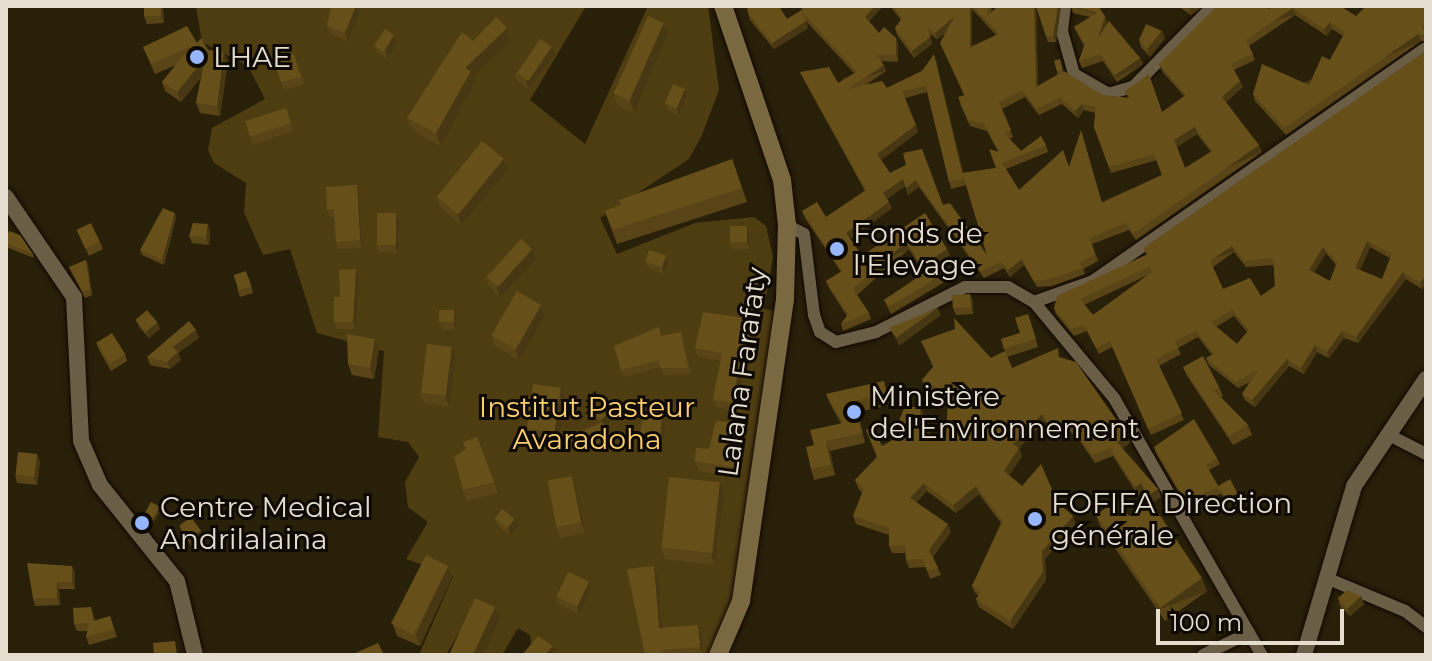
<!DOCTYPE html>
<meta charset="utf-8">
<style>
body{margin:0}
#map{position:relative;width:1432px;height:661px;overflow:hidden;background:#29200a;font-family:Montserrat,sans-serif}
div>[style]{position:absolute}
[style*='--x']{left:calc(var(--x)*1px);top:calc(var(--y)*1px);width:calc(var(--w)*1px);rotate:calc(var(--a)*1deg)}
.green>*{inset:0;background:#4f3d12}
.roads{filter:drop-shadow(0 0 2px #120900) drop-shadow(0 0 2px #120900)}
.minor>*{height:12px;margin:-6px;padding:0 6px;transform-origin:6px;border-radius:6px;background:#6a5e47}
.tertiary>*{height:16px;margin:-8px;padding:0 8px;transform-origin:8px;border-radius:8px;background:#6a5e47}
.secondary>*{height:18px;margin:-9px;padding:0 9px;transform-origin:9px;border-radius:9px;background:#7a6841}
.wall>*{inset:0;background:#584416;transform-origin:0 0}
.shaded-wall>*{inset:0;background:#473712;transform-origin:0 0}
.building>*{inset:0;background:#664f19;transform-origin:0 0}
.dots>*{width:22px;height:22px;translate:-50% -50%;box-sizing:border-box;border:4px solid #0e0a03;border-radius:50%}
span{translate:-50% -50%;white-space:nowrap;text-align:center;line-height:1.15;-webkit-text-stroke:6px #0e0a03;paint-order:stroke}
.poi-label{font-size:28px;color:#e4ddd0}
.left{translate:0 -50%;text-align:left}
.street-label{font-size:28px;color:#e4ddd0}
.park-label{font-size:28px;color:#fbcf6e}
.frame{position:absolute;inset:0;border:8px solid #e4ddd0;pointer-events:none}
.scale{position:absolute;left:1156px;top:609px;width:188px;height:36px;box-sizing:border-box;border:4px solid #e4ddd0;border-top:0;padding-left:10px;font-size:24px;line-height:28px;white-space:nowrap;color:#e4ddd0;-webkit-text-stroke:6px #0e0a03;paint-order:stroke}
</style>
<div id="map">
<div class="green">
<i style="clip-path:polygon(196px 6px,586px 6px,530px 100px,585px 144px,648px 6px,708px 6px,719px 90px,702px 135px,689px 159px,600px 218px,617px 254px,695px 223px,754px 217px,766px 226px,773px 257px,764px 309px,780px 312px,740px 578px,713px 655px,548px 655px,532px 650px,530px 635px,518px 628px,502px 655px,475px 655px,474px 608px,446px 655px,419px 655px,453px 576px,406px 559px,428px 522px,408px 507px,405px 482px,419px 457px,408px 442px,378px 437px,384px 351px,317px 333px,290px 249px,263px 255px,244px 212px,246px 183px,214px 163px,208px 150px,212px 128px,265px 99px,248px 66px,202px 42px)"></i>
</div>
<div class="roads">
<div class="minor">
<i style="--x:1065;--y:6;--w:25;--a:97"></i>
<i style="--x:1062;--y:31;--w:45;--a:74.4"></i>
<i style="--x:1074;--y:74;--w:39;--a:30"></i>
<i style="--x:1108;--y:94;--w:26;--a:-16"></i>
<i style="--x:1133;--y:87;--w:114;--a:-45.4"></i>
<i style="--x:787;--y:225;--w:19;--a:28"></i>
<i style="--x:804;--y:234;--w:82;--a:83"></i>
<i style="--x:814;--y:315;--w:18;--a:71"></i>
<i style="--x:820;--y:332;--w:19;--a:32"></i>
<i style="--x:836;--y:342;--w:41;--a:-14"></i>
<i style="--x:876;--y:332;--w:100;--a:-26.8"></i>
<i style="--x:965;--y:287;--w:43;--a:0"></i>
<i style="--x:1008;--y:287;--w:30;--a:30"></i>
<i style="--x:1034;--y:302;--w:125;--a:50.2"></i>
<i style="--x:1114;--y:398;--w:297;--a:60.1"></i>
<i style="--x:1034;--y:302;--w:63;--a:-19.6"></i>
<i style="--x:1093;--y:281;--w:406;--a:-35"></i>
<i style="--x:1389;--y:435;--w:42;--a:27.2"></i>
<i style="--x:1331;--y:580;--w:80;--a:22.7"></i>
<i style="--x:1405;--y:611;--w:26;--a:37"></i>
<i style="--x:1203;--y:655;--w:51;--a:-25.6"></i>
</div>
<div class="tertiary">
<i style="--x:6;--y:197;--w:121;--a:55.8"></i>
<i style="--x:74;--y:297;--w:144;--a:87.2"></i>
<i style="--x:81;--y:441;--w:48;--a:66.6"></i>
<i style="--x:100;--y:485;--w:123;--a:51.3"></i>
<i style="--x:177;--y:581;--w:76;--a:76.3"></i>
<i style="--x:1304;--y:655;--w:176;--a:-73.5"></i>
<i style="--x:1354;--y:486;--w:129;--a:-56.1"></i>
</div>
<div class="secondary">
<i style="--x:718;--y:655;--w:59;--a:-66.9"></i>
<i style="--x:741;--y:601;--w:305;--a:-81.7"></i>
<i style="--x:785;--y:299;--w:74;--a:-88.5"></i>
<i style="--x:787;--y:225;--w:45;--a:-96.3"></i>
<i style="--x:782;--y:180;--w:184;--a:-108.7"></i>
</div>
</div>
<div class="wall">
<i style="clip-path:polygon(163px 6px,164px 23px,147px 24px,144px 16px)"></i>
<i style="clip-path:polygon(evenodd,800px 6px,883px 6px,869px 21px,879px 33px,896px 38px,898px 44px,898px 62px,881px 61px,886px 71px,867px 84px,887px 88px,922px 71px,936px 61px,963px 173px,996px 168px,998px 151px,987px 131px,970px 126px,960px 104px,964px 95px,940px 43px,946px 33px,937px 39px,930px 34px,932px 44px,914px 58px,897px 35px,895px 28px,901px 20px,890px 6px,992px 6px,991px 13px,1036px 6px,1038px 86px,1058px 75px,1054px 61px,1064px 72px,1102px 95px,1128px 98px,1125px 91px,1163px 112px,1184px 96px,1162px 71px,1159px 64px,1275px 6px,1356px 16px,1426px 6px,1426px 41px,1421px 41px,1286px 135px,1255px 101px,1253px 94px,1309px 85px,1330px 60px,1343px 36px,1332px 29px,1327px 36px,1295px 15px,1249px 46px,1255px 60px,1234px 70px,1243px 87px,1226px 102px,1262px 152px,1136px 240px,1129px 230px,1092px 244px,1098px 261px,1083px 269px,1085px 274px,1052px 286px,1037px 287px,1024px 265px,1010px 277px,1004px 268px,984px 278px,919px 187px,908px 195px,905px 186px,887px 199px,892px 208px,850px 239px,862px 256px,925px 213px,947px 249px,950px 255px,937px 264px,946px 281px,891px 314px,884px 300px,924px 273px,909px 249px,857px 295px,869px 313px,871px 319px,843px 331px,841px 324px,847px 316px,829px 288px,826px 281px,841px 272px,805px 218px,802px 211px,826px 217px,865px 191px,803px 78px,800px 72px,838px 83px,854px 73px,805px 20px,808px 28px,774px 49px,750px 20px,748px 13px,787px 19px,802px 10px,800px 6px,972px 9px,996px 35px,972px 46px,972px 9px,800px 6px,927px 92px,951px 189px,966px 185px,987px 255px,906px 165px,890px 173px,881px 160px,918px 132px,905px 98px,927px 92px,800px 6px,1025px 97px,1039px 115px,1062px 104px,1078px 118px,1084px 110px,1095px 113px,1094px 127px,1111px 173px,1157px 160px,1162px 175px,1102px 202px,1069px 167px,1019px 190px,1006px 169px,1048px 152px,1046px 145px,1021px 151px,1009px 139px,1013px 137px,1002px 109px,1025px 97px,800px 6px,1197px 134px,1211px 152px,1185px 168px,1177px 147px,1197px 134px)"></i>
<i style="clip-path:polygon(1036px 6px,1061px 6px,1056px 42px,1048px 42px)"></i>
<i style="clip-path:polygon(1071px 6px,1105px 16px,1107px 22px,1106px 25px,1140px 58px,1143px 64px,1117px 82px,1103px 61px,1082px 68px,1079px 61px,1084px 46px,1074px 27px,1090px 17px,1073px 13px)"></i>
<i style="clip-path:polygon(1178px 6px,1203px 6px,1191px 15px)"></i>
<i style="clip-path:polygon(360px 12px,348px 41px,330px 34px,327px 26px)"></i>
<i style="clip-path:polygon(664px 23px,668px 34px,634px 113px,618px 106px,614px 94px)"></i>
<i style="clip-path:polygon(507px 28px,511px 41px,473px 77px,475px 83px,441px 146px,412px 130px,407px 118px,473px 41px)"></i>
<i style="clip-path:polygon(394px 35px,397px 42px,388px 59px,378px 53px,375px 46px)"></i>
<i style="clip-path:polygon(1165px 38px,1150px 57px,1141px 47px,1139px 40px)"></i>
<i style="clip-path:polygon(197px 43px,228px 61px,220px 116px,200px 113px,196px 103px,201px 77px,181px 102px,165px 91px,162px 82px,176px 65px,155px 74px,143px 47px)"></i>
<i style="clip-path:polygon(evenodd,1426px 51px,1426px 284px,1422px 289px,1406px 279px,1358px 343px,1344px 338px,1329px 358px,1317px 352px,1304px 374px,1289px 366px,1255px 407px,1245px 400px,1242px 394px,1250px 382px,1238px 388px,1209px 365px,1206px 358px,1212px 355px,1198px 337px,1178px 348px,1181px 354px,1159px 366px,1184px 420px,1151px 435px,1112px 347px,1099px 354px,1087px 331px,1074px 336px,1056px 314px,1054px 308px,1146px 255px,1144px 248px,1426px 51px,1370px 247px,1390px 258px,1382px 279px,1360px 270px,1370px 247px,1426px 51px,1234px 252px,1246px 267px,1274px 265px,1275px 286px,1261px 296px,1223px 289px,1213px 267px,1234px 252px,1426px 51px,1326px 253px,1336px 265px,1330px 281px,1314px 272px,1326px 253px,1426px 51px,1148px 275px,1093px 315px,1084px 305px,1148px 275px,1426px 51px,1234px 316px,1247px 332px,1237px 344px,1216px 327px,1234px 316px)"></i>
<i style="clip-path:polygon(294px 54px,304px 84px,284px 90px,276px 67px)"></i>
<i style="clip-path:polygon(555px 55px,528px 88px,517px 80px,515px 72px)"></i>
<i style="clip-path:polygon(685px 89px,687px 96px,679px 115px,668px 110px,665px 103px)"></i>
<i style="left:286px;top:108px;width:24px;height:43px;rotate:71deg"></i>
<i style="clip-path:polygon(504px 159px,508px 170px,461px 225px,440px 207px,436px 196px)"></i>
<i style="clip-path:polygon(732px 159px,747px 202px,617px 244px,605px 211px)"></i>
<i style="clip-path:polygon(359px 193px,362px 248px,338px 249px,336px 242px,334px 217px,330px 217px,327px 210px)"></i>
<i style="clip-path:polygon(176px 218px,164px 265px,142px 255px,140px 250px)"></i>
<i style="clip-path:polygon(399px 221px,398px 253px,379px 252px,376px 245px)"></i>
<i style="clip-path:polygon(747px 226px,749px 234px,750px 249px,733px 250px,730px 242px)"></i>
<i style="clip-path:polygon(77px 230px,100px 242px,103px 249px,89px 256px)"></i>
<i style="clip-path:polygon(210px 232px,209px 245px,192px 243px,189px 236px)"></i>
<i style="clip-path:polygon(6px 238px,33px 254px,34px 258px,6px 247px)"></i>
<i style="clip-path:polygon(532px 249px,536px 260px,500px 297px,489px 286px,485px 275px)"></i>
<i style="clip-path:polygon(666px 256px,668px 264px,664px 274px,648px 268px,645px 261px)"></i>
<i style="clip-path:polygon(86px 260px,88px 266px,92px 295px,85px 298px,69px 267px)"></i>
<i style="clip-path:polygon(359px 277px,356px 329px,337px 329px,334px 322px,340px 297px)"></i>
<i style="clip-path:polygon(249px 278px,253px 293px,240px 297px,237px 289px)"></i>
<i style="clip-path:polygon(970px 294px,973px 302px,973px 314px,956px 315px,953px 308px)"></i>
<i style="clip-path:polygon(541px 305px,545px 316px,519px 360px,495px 346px,491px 335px)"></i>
<i style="clip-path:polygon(1028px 314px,1038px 347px,1007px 357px,1012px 368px,1061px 358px,1127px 435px,1130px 443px,1122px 448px,1158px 489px,1161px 497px,1152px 503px,1207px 591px,1165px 621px,1101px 528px,1096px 515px,1129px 516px,1151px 502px,1144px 491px,1138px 495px,1113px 456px,1095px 463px,1077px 437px,1065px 428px,1053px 435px,1045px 421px,1019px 448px,1022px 456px,1009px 475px,1022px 486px,1058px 503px,1073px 516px,1075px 524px,1045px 559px,1046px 580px,1013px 629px,979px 607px,976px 599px,979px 596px,975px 593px,972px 586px,1001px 523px,979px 494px,956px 513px,927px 491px,916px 502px,951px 532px,933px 557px,941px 575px,930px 579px,926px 567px,909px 568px,906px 560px,906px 553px,892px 553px,889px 546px,889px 535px,856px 524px,853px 516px,862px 493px,858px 488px,855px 480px,877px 457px,882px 446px,908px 432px,901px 431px,898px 423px,924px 416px,921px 429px,946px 440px,948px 399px,947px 400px,925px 387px,922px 380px,933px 367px,921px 341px,991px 358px,1005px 351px,1001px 339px,1020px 333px)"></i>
<i style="clip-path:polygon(456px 318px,456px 330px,442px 330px,439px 322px)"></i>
<i style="clip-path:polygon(744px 318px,747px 326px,746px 331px,758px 342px,754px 358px,747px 356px,735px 411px,716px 407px,713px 399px,721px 361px,698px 357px,695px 348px)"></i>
<i style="clip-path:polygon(136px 320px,157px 322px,160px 329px,149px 338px,139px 327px)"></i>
<i style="clip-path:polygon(681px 332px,691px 374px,663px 375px,661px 367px,624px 377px,621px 370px,662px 336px)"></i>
<i style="clip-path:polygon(199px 338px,178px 353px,181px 360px,170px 369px,150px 365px,147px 357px)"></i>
<i style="clip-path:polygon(96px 342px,125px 354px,127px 361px,111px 371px,99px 350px)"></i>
<i style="clip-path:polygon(379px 350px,374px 379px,352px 375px,348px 364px)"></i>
<i style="clip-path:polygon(456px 358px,449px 407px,424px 403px,420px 392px)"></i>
<i style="clip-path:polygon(1183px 367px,1219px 387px,1223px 396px,1221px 397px,1248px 425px,1252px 435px,1233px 445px,1187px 376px)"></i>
<i style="clip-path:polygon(884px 381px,890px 405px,858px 412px,865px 443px,830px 451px,835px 475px,814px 480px,811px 469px,814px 445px,841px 423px,830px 404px,826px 394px)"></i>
<i style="clip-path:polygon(565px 399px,558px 444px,530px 440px,526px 428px)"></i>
<i style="clip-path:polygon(593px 411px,615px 418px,605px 427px,610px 439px,587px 448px,580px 431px,600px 423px,596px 418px)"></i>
<i style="clip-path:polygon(662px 418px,665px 425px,664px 442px,644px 441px,641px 433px)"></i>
<i style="clip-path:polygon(730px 422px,734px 432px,739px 478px,699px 471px,695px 461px,709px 449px)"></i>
<i style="clip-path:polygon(477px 437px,498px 493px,467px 501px,463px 490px,466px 449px)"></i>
<i style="clip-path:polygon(1154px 447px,1217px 458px,1220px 464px,1209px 470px,1218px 486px,1237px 492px,1240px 498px,1230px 504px,1221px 494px,1187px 506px,1156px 453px)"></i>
<i style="clip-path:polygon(37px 454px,40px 462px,37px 485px,17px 483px,15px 475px)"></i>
<i style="clip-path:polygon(720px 482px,724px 493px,715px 565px,665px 559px,661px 548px)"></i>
<i style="clip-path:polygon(576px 487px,585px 533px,560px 538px,556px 527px)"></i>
<i style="clip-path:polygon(495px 519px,515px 519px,518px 527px,511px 536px,498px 526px)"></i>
<i style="clip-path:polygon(179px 525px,204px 538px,192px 547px,182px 533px)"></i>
<i style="clip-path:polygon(72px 566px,75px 573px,75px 589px,59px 589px,60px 605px,35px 606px,33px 598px)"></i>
<i style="clip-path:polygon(448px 566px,452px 577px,420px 646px,397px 636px,393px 625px)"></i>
<i style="clip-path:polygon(654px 566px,658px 577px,662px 628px,698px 625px,702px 635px,703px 655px,645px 655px)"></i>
<i style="clip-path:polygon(589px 582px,591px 590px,579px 614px,558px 604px,556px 596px)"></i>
<i style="clip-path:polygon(1361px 596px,1364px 604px,1350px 616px,1340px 606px,1338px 598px)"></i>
<i style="clip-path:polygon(91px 607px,95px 621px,110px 616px,117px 637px,89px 645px,86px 637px,88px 631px,77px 631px,74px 624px)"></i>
</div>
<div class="shaded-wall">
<i style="clip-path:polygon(161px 6px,163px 6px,164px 23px,161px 16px)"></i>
<i style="clip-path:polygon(356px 6px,358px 6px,360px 12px,348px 41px,345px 33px)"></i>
<i style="clip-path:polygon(875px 6px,883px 6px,867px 24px,865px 17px)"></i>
<i style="clip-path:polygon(970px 6px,972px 9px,972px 54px,970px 48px)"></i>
<i style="clip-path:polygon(1034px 6px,1036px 6px,1038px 94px,1036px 87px)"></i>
<i style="clip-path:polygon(1058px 6px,1061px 6px,1056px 42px,1053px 36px)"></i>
<i style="clip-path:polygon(1194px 6px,1203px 6px,1191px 15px,1189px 10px)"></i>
<i style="left:1293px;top:8px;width:7px;height:57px;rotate:74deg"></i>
<i style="clip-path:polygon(1105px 16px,1107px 22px,1100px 44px,1098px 38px)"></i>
<i style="clip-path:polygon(954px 17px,957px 24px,937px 39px,935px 33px)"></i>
<i style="clip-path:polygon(806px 21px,808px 28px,774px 49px,772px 43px)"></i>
<i style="clip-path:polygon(1330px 22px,1332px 29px,1327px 36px,1324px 29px)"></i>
<i style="clip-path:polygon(664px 23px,668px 34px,634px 113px,630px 101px)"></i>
<i style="clip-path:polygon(507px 28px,511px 41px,473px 77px,475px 83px,441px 146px,436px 133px,465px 68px)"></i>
<i style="clip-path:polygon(928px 28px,932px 44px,914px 58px,912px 51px)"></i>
<i style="clip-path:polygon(1162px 31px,1165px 38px,1150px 57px,1147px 49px)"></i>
<i style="left:1418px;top:34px;width:8px;height:164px;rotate:67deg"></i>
<i style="clip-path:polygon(394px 35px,397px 42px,388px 59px,385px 51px)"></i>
<i style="clip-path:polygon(896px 38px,898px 44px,898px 62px,896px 55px)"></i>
<i style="clip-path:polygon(552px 47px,555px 55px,528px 88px,526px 81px)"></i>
<i style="clip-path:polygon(224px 52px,228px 61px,220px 116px,217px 106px)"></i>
<i style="clip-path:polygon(934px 54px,936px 61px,965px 180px,962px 173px)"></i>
<i style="clip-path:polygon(205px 58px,209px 68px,181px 102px,177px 92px)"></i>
<i style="left:1140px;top:58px;width:7px;height:30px;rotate:63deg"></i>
<i style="left:884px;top:65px;width:6px;height:43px;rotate:72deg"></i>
<i style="clip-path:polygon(1240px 81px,1243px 87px,1224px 103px,1222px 97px)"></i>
<i style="clip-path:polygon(685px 89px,687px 96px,679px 115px,676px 108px)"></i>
<i style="clip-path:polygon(1082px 104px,1084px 110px,1078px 118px,1075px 111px)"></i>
<i style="clip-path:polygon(916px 125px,918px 132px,880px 161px,877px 154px)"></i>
<i style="clip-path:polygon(1195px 127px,1197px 134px,1177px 147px,1174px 140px)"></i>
<i style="left:1259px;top:145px;width:8px;height:153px;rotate:67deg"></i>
<i style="clip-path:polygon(504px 159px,508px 170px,461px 225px,457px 214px)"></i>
<i style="clip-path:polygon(903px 179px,905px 186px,886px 199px,883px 193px)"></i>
<i style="clip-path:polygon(916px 180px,919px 187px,908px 195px,906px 188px)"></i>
<i style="clip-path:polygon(357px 185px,359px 193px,362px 248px,360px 240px)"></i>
<i style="clip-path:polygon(889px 202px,892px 208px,849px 240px,846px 233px)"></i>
<i style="clip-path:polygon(175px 213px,176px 218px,164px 265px,162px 260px)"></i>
<i style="clip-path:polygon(396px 213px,399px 221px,398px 253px,395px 245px)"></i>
<i style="clip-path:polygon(208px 224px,210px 232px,209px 245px,206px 237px)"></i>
<i style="clip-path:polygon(747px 226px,749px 234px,750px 249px,747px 242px)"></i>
<i style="clip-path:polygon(1367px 241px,1370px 247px,1358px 274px,1355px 268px)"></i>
<i style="left:906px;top:242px;width:8px;height:71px;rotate:67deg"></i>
<i style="left:1232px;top:246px;width:6px;height:27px;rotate:72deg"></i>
<i style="clip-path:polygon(1323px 247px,1326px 253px,1312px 276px,1309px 270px)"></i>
<i style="clip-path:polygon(532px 249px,536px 260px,500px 297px,496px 286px)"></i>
<i style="clip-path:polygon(947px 249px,950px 255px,935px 265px,933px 258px)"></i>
<i style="clip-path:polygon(666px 256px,668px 264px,664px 274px,662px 267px)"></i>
<i style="clip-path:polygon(1022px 259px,1024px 265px,1010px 277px,1008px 270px)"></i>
<i style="clip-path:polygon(86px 260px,88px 266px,92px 295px,90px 289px)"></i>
<i style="clip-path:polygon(356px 269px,359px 277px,356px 329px,353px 322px)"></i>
<i style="clip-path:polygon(1403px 272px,1406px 279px,1358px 343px,1356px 337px)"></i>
<i style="clip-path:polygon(1426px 275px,1426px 284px,1422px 289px,1420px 282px)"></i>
<i style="clip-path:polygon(970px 294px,973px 302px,973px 314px,971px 307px)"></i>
<i style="clip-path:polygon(541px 305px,545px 316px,519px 360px,515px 349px)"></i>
<i style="clip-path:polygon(938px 308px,941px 315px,899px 346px,896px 338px)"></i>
<i style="clip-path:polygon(454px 310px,456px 318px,456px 330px,453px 323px)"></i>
<i style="clip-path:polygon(744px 318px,747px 326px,744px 339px,741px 330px)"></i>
<i style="clip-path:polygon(157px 322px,160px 329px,149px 338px,146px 331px)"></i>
<i style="clip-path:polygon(196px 330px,199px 338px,178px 353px,181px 360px,170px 369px,167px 362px,173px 347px)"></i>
<i style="clip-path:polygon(1342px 331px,1344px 338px,1329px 358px,1327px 352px)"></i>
<i style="clip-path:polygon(755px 333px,758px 342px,754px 358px,751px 349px)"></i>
<i style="clip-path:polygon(375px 339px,379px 350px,374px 379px,370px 368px)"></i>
<i style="clip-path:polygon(1315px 345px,1317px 352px,1304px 374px,1301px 368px)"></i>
<i style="clip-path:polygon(452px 347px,456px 358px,449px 407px,445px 396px)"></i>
<i style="clip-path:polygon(743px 347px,747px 356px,735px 411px,732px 403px)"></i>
<i style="clip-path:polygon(1287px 359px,1289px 366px,1255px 407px,1252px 400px)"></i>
<i style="clip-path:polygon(561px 388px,565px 399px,558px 444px,554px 433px)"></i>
<i style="clip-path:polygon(854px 401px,858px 412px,865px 443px,862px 433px)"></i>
<i style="clip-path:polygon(921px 408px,924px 416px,921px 433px,918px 425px)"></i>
<i style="clip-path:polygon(612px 410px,615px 418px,604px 428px,601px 420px)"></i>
<i style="clip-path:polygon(1042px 414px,1045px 421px,1019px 448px,1022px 456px,1007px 479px,1004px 471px,1013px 444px)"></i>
<i style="clip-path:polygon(662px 418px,665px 425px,664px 442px,661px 435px)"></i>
<i style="clip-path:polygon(730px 422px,734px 432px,739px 478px,735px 468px)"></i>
<i style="clip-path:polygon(1127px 435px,1130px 443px,1120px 449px,1117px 442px)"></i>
<i style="clip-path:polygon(826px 441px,830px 451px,835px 475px,831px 465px)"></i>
<i style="clip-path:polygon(37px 454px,40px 462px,37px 485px,34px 478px)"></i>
<i style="clip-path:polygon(572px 476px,576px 487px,585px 533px,581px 522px)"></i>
<i style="clip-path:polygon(720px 482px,724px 493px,715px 565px,711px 554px)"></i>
<i style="clip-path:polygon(924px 483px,927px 491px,913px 506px,910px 498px)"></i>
<i style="clip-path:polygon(1141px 483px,1144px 491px,1138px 495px,1135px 487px)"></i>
<i style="clip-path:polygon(976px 486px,979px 494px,956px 513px,953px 505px)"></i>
<i style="clip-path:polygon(1158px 489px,1161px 497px,1152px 503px,1149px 495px)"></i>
<i style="clip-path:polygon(160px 507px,161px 511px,152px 525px,151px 521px)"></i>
<i style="clip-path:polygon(1073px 516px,1075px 524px,1045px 559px,1046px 580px,1013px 629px,1010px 621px,1042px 551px)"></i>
<i style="clip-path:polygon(515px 519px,518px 527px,511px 536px,508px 528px)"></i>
<i style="clip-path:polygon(948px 524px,951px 532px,932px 558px,929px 550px)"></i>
<i style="clip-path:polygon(201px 531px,204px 538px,192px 547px,189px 539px)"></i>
<i style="clip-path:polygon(72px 566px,75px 573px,75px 589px,72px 582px)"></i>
<i style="clip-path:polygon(448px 566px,452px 577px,420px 646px,416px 635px)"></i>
<i style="clip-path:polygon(654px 566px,658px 577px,663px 639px,659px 628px)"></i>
<i style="left:1202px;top:578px;width:14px;height:52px;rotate:69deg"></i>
<i style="clip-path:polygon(57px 582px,59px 589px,60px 605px,57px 598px)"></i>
<i style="clip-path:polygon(589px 582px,591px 590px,579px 614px,577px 607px)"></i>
<i style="clip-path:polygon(1361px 596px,1364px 604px,1350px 616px,1347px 609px)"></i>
<i style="clip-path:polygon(495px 607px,500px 618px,483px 655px,473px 655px)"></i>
<i style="clip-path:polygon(698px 625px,702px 635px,703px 655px,700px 647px)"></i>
<i style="clip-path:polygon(553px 646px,556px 655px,545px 655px)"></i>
</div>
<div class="building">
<i style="left:144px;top:6px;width:17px;height:10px"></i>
<i style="clip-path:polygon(331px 6px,356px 6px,345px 33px,327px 26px)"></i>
<i style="clip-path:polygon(evenodd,747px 6px,779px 6px,787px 19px,804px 9px,802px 6px,875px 6px,865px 17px,879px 33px,884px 27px,896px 38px,896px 55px,876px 55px,884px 65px,848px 89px,882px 81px,887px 88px,922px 71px,934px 54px,962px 173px,996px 168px,989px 149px,999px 152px,984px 124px,968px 120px,958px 97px,965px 95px,940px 43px,954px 17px,935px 33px,928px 28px,930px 37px,912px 51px,895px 28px,902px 18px,893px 6px,970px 6px,970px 48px,999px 34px,973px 6px,988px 6px,987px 16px,998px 6px,1034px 6px,1036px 87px,1064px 71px,1102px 95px,1130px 98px,1125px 91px,1149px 74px,1162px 112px,1186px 95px,1159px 64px,1217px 6px,1266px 6px,1269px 9px,1275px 6px,1340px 6px,1356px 16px,1366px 6px,1426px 6px,1426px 23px,1421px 27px,1426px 30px,1426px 35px,1418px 34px,1284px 128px,1253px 94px,1262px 64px,1309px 85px,1322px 56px,1330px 60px,1345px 32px,1330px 22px,1324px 29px,1293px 8px,1246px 40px,1253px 54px,1231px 64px,1240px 81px,1222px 97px,1259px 145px,1134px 233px,1126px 223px,1089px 238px,1095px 254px,1079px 263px,1082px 268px,1050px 279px,1034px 281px,1022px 259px,1008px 270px,1001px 262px,981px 271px,916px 180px,906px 188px,903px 179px,883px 193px,889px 202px,846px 233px,862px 256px,925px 213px,947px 249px,933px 258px,943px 274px,889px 307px,884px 300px,926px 272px,906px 242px,853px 289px,869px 313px,841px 324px,848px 314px,826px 281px,842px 271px,802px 211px,817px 202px,826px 217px,866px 190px,800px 72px,829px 67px,838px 83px,857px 72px,801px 11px,806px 21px,772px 43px,748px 13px,747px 6px,926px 86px,949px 182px,964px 178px,987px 255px,950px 203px,943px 205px,922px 149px,903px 153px,906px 165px,890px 173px,877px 154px,916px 125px,902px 91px,926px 86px,747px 6px,1022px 90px,1037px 109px,1060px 97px,1075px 111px,1082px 104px,1096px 107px,1094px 127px,1109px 167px,1154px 154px,1162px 175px,1102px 203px,1081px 130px,1069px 167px,1063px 150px,1019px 190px,1002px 163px,1046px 145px,1041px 136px,1021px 151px,1004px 133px,1011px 130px,999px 102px,1022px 90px,747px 6px,1195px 127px,1212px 151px,1185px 168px,1174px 140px,1195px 127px)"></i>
<i style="clip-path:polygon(1036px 6px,1058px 6px,1053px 36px,1046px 36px)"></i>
<i style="clip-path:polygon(1071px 6px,1098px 6px,1105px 16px,1098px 38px,1109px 21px,1140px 58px,1115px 75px,1101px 54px,1079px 61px,1085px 44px,1074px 27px,1097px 13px)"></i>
<i style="left:648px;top:16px;width:17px;height:85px;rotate:24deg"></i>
<i style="clip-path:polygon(496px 17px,507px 28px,465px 68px,471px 71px,436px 133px,407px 118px,462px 32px,473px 41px)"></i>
<i style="clip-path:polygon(1146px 24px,1162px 31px,1147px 49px,1139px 40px)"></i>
<i style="clip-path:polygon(187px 26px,197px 43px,201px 38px,208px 50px,224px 52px,217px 106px,196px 103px,205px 58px,177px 92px,162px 82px,190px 47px,151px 64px,143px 47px)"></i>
<i style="left:385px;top:29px;width:11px;height:20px;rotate:34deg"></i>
<i style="left:540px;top:39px;width:14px;height:41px;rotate:34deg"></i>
<i style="clip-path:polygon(evenodd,1426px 51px,1426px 275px,1420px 282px,1403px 272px,1356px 337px,1342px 331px,1327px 352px,1315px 345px,1301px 368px,1287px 359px,1252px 400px,1242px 394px,1258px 370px,1235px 382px,1206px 358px,1214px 354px,1196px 331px,1175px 341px,1178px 348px,1156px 359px,1182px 413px,1148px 429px,1110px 341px,1096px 348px,1084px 325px,1071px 329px,1054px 308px,1057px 296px,1148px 254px,1144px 248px,1426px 51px,1367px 241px,1392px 254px,1382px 279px,1355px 268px,1367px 241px,1426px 51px,1232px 246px,1244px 261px,1273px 258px,1275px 286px,1261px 296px,1250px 278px,1223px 289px,1210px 261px,1232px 246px,1426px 51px,1323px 247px,1337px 262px,1330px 281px,1309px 270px,1323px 247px,1426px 51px,1149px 267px,1152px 272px,1093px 315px,1080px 299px,1149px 267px,1426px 51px,1232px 310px,1249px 330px,1237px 344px,1211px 322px,1232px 310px)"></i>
<i style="clip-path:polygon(294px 54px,301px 77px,281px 82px,276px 67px,282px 57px)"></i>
<i style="left:1060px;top:59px;width:11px;height:6px;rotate:75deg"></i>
<i style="left:673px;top:84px;width:13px;height:21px;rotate:23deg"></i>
<i style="left:286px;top:108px;width:16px;height:43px;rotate:72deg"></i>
<i style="left:482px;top:141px;width:28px;height:72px;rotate:39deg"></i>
<i style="clip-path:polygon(732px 159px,742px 188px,612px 230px,605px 211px,621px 205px,619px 200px)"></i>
<i style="clip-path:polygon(357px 185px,360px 240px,336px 242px,334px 209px,327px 210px,326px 187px)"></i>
<i style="clip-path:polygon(163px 208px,175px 213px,162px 260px,140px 250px)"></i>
<i style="left:377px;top:213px;width:19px;height:32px"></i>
<i style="left:91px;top:223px;width:21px;height:16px;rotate:65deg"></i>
<i style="clip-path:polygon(193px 223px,208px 224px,206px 237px,189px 236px)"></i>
<i style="left:747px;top:226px;width:16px;height:17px;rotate:90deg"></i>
<i style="clip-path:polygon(9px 231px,20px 235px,33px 254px,6px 243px,6px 238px)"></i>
<i style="left:521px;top:239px;width:15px;height:51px;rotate:42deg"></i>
<i style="left:649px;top:250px;width:18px;height:12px;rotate:19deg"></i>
<i style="clip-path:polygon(86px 260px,90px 289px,83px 292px,69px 267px)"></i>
<i style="clip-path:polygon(356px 269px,353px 322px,334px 322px,334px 297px,340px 297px,339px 270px)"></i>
<i style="left:246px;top:271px;width:16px;height:13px;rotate:72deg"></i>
<i style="left:517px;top:291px;width:28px;height:51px;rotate:30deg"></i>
<i style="left:970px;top:294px;width:13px;height:18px;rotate:86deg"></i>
<i style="clip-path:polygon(938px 308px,896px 338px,889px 328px)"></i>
<i style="left:147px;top:310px;width:16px;height:15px;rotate:50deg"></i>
<i style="left:439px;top:310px;width:15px;height:12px"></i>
<i style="clip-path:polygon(703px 312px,744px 318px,741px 330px,755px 333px,751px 349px,743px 347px,732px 403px,713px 399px,722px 353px,695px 348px)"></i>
<i style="clip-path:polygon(1028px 314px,1036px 339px,1004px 349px,1001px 339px,1020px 333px,1015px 318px)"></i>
<i style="clip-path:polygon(954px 318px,991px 358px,1005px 351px,1012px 368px,1058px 348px,1059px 357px,1076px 362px,1127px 435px,1117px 442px,1158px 489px,1149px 495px,1141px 483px,1135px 487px,1110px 448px,1092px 455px,1074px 430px,1062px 421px,1050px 427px,1042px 414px,1013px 444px,1019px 448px,1004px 471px,1022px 486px,1041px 464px,1058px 503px,1073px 516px,1042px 551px,1043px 572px,1010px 621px,976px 599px,981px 592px,972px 586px,1003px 521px,976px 486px,953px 505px,924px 483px,910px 498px,948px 524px,929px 550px,938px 568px,927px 571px,923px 559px,906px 560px,905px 545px,889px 546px,889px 528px,853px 516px,864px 489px,855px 480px,877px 457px,866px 430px,873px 427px,882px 446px,916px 427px,946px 440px,949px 385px,944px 392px,922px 380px,934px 366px,921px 341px,955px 329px)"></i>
<i style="clip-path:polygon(189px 321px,196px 330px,173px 347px,178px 352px,167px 362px,147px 357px)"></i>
<i style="clip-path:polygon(659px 327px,661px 336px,681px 332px,688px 368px,661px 368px,658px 360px,621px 370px,614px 346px)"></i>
<i style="left:112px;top:333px;width:25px;height:18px;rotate:58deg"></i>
<i style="clip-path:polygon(347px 334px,375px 339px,370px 368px,348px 364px)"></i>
<i style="left:427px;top:344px;width:25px;height:49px;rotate:7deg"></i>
<i style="clip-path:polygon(1203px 356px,1219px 387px,1213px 390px,1248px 425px,1229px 436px,1183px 367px)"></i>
<i style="clip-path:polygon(884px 381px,886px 394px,854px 401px,862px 433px,826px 441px,831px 465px,811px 469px,806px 447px,814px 445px,810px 430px,843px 423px,826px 394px)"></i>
<i style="left:533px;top:384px;width:28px;height:45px;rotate:8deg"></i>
<i style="left:604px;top:401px;width:12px;height:15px;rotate:48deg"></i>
<i style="clip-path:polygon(905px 406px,921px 408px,918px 425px,898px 423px)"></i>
<i style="left:642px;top:416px;width:20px;height:17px;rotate:6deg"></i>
<i style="clip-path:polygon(1194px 419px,1217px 458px,1206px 465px,1218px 486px,1230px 479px,1237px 492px,1228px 498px,1218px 488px,1185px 500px,1154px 447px)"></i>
<i style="clip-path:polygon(716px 421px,730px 422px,735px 468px,695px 461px,696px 448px,709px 449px)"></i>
<i style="left:603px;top:422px;width:10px;height:25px;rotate:66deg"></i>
<i style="clip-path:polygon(477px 437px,494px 482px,463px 490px,454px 457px,466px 449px,463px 442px)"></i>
<i style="left:18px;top:452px;width:19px;height:23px;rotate:6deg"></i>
<i style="left:572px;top:476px;width:47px;height:25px;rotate:79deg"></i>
<i style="left:669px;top:477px;width:51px;height:71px;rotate:6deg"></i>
<i style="clip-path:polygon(1117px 500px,1129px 516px,1151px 502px,1202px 578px,1160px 608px,1096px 515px)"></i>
<i style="left:151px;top:502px;width:10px;height:17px;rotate:29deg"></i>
<i style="left:502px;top:509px;width:16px;height:12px;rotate:38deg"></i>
<i style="left:191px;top:517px;width:17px;height:14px;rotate:54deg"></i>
<i style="left:426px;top:555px;width:25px;height:77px;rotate:27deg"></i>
<i style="clip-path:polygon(27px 563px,72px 566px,72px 582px,57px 582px,57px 598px,33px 598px)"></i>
<i style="clip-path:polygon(654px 566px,659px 628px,698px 625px,700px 647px,662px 650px,661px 655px,645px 655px,627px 569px)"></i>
<i style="left:568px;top:572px;width:23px;height:27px;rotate:25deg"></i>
<i style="clip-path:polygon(1347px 590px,1361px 596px,1347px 609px,1338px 598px)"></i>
<i style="clip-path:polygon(475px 598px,495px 607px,473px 655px,449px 655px)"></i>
<i style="clip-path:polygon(91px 607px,93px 621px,110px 616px,114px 629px,86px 637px,89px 623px,74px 624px,73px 608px)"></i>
<i style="clip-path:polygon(538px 636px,553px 646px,545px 655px,522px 655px)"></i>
<i style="clip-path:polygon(175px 641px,177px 655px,154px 655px,153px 643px)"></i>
<i style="clip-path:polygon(378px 643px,384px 655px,351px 655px)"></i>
</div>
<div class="dots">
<i style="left:197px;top:57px;background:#96b6fd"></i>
<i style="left:837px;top:249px;background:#96b6fd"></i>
<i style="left:854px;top:412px;background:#96b6fd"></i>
<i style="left:1035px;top:519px;background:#96b6fd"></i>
<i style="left:142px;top:523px;background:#96b6fd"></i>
</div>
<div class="poi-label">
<span class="left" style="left:213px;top:57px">LHAE</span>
<span class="left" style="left:853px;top:249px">Fonds de<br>l'Elevage</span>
<span class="left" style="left:870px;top:412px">Ministère<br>del'Environnement</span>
<span class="left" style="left:1051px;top:519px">FOFIFA Direction<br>générale</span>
<span class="left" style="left:160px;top:523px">Centre Medical<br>Andrilalaina</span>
</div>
<div class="street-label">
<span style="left:742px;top:372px;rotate:-82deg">Lalana Farafaty</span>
</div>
<div class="park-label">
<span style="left:587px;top:423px">Institut Pasteur<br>Avaradoha</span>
</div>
<div class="frame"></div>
<div class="scale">100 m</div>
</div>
